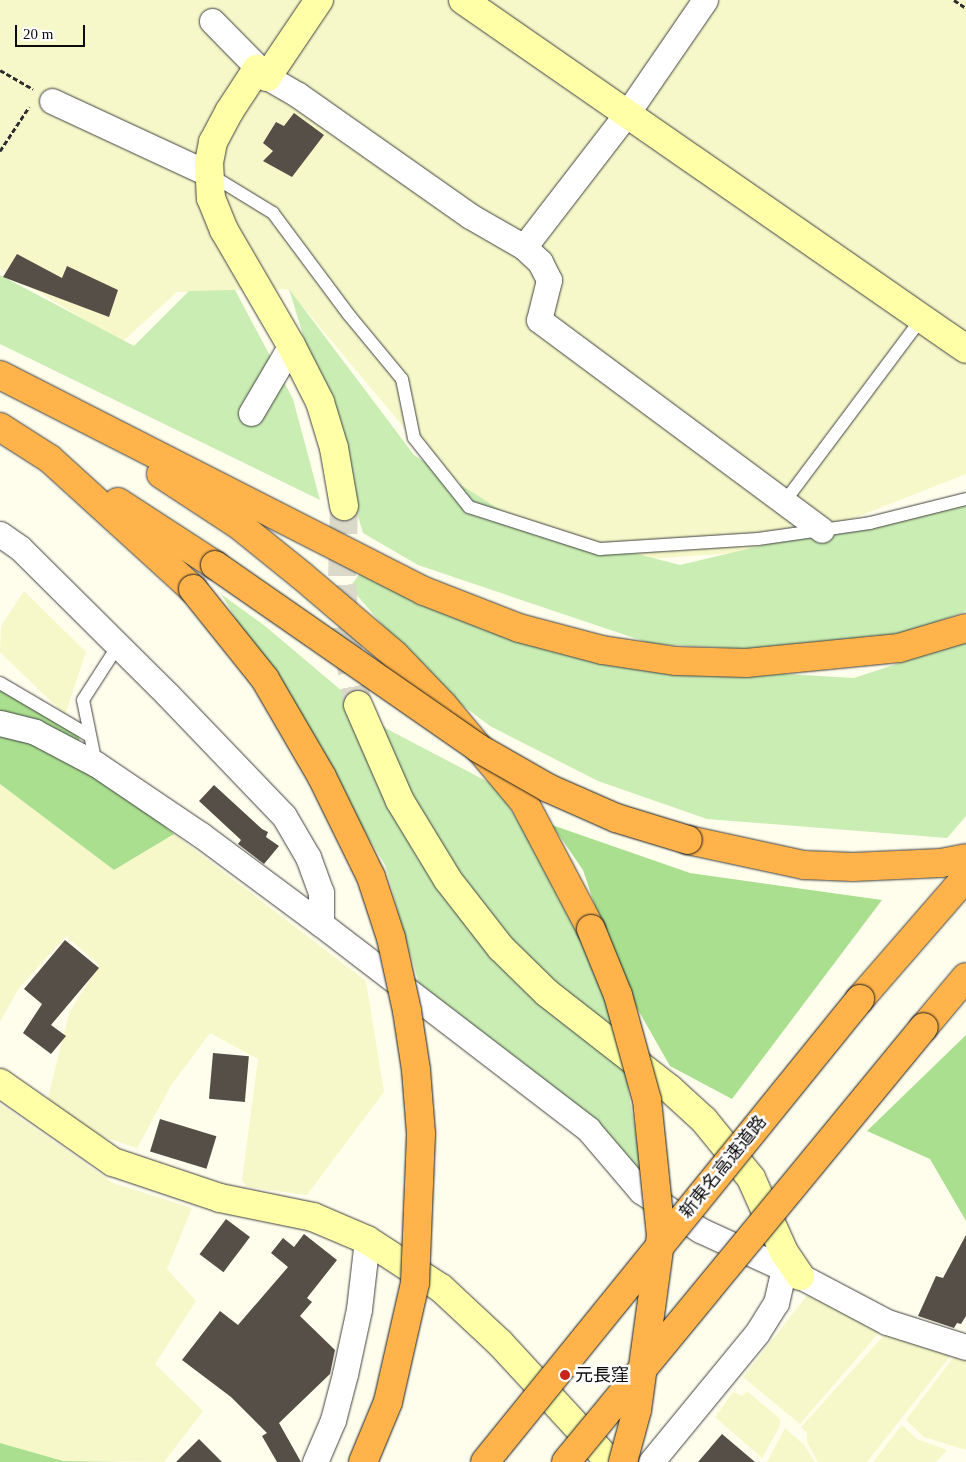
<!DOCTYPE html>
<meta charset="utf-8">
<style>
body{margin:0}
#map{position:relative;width:966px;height:1462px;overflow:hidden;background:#fffeec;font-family:"Times New Roman","Noto Sans JP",serif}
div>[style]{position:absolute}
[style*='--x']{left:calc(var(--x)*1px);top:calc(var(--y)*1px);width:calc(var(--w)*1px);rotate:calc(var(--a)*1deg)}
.farmland>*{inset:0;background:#f6f8c9}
.green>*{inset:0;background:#c9edb2}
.forest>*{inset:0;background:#aadf8f}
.building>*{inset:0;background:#564f48;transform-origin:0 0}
.secondary-tunnel>*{height:28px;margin-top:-14px;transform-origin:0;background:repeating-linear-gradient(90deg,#dbdaca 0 28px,transparent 0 42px)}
.path>*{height:3px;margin-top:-1.5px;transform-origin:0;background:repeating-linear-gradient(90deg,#2e2e2e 0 5px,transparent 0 7.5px)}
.roads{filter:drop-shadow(0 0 1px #3f3f3f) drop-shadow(0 0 1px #3f3f3f)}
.lane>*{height:12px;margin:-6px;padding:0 6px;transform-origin:6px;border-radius:6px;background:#fff}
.street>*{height:25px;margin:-12.5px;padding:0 12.5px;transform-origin:12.5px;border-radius:12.5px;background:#fff}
.secondary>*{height:28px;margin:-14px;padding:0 14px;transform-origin:14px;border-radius:14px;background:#feffa7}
.highway>*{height:28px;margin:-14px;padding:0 14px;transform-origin:14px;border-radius:14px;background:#ffb34a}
.bridges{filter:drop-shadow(0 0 1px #1d1d1d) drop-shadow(0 0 1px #1d1d1d)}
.highway-bridge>*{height:28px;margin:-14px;padding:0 14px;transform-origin:14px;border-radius:14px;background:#ffb34a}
.dots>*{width:14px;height:14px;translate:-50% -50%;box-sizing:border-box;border:2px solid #fff;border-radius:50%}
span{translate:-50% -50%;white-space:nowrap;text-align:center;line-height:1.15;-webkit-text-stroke:5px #fff;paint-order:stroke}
.street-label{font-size:18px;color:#0c0c0c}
.poi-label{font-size:18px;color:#0c0c0c}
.left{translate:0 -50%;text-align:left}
.scale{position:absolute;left:15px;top:25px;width:70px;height:22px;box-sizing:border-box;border:2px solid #0c0c0c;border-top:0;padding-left:6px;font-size:15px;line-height:18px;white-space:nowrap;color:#0c0c0c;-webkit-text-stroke:4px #fff;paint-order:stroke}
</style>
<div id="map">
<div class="farmland">
<i style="clip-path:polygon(0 0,966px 0,966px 474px,773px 550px,635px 560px,522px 538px,422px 449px,288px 289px,177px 292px,122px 342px,0 269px)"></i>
<i style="clip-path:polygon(24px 591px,86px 652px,65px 715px,0 652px,1px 626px)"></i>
<i style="clip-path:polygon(0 784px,114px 870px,174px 834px,366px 981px,384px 1092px,307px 1195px,247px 1187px,242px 1180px,258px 1059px,210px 1033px,172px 1084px,137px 1148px,95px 1134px,48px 1098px,69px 1013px,99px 965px,66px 936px,19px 988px,0 1022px)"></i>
<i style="clip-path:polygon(0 1104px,113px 1183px,192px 1208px,167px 1269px,196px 1301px,155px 1364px,203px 1411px,164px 1462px,63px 1461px,0 1443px)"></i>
<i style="clip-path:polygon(809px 1293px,883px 1328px,800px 1424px,743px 1377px)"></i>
<i style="clip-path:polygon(888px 1331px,952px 1354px,867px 1462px,818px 1462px,807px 1442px,807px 1433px,801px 1427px)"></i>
<i style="clip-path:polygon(956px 1354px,966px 1356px,966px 1450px,924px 1437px,906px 1420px)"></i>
<i style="clip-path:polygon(747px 1391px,780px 1419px,780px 1426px,762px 1458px,715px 1417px,733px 1392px,742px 1396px)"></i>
<i style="clip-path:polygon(902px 1425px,917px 1439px,947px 1450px,936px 1462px,873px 1462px)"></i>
<i style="clip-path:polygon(785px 1428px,804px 1445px,815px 1462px,767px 1462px)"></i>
</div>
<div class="green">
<i style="clip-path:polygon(0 275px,134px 346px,189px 291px,235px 290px,293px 399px,320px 500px,0 344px)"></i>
<i style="clip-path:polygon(289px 289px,414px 455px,524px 525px,680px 565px,966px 497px,966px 611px,851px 654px,652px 644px,418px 565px,363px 533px)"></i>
<i style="clip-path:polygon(361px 572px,723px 670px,854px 678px,966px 641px,966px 816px,947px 838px,707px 819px,598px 781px,490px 726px,429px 680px,350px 587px)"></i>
<i style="clip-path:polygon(221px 594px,265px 626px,387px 729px,496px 786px,529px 839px,594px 964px,624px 1065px,644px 1184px,422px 994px,385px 865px)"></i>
</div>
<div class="forest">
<i style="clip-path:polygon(0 683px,80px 730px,78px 754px,174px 834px,114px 870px,0 784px)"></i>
<i style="clip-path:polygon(552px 825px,690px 873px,882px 900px,732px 1099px,670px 1066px,617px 973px,583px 870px)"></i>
<i style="clip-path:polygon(966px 1035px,966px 1221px,930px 1159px,867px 1131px)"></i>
<i style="clip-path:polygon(0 1443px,63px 1461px,122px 1462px,0 1462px)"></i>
</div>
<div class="building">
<i style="clip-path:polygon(294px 113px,324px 135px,292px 177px,263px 161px,273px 151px,263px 143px,276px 122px,284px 126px)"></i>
<i style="clip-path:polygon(17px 254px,62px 278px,67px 266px,118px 290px,109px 317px,3px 277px)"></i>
<i style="clip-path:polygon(214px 785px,262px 829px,268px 832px,266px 837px,279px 846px,264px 864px,238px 844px,241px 840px,199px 801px)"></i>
<i style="clip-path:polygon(65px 940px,99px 968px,51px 1025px,66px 1036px,51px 1054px,23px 1033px,42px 1004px,24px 989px)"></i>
<i style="left:213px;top:1053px;width:36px;height:46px;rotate:5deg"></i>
<i style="left:160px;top:1119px;width:59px;height:34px;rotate:17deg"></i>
<i style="left:226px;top:1219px;width:30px;height:44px;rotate:37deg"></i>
<i style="clip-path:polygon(304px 1234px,337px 1260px,307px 1298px,312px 1302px,300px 1316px,335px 1350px,330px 1374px,279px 1423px,301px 1462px,277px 1462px,262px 1436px,267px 1433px,231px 1397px,182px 1360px,220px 1311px,238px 1325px,288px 1267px,271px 1253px,283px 1238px,294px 1247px)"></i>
<i style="clip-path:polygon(966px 1235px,966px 1316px,961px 1324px,957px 1323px,954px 1328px,918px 1316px,936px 1276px,943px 1278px)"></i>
<i style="clip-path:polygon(722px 1434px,755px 1462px,698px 1462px)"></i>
<i style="clip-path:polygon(199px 1439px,222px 1462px,176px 1462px)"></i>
</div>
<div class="secondary-tunnel">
<i style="--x:344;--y:506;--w:79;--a:91.5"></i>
<i style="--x:342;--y:585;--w:60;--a:85.2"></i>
<i style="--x:347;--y:645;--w:61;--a:79.6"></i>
</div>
<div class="path">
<i style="--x:954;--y:0;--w:14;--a:34"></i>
<i style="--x:0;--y:70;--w:38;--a:30"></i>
<i style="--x:0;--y:151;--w:53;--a:-56.6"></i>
</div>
<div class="roads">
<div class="lane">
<i style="--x:211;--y:175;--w:73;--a:31.5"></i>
<i style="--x:273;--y:213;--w:127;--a:53.3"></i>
<i style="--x:349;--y:315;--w:83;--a:50.4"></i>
<i style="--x:402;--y:379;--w:60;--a:78.5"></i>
<i style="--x:414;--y:438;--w:88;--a:51.4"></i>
<i style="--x:469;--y:507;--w:138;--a:17.8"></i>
<i style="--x:600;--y:549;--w:158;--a:-3.6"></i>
<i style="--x:758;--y:539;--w:113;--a:-8.1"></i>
<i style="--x:870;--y:523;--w:99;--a:-14"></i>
<i style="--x:785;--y:501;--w:229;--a:-53.2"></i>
<i style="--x:0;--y:683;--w:104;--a:30.5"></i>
<i style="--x:96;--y:764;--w:65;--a:-101.5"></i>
<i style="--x:83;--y:700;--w:63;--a:-57.3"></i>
</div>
<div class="street">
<i style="--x:212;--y:21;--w:78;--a:45.5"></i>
<i style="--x:267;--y:77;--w:36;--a:30"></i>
<i style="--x:298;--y:95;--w:210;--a:35.1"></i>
<i style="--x:470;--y:216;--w:62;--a:29.9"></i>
<i style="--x:524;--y:247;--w:22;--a:43"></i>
<i style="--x:540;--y:262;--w:20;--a:63"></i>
<i style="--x:549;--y:280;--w:41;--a:104"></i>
<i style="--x:539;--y:320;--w:352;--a:36.6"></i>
<i style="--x:52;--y:101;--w:173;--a:24.9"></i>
<i style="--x:524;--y:247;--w:170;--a:-52.4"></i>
<i style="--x:628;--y:112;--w:136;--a:-55.5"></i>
<i style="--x:251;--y:413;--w:79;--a:-59.5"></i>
<i style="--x:0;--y:534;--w:24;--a:35"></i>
<i style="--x:20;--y:548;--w:207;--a:44.8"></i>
<i style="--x:167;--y:694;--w:169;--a:46.2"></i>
<i style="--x:284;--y:816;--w:48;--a:59.7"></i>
<i style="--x:308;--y:857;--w:37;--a:70"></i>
<i style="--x:321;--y:892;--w:32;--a:90"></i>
<i style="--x:321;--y:924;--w:337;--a:37.5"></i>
<i style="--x:588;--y:1129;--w:82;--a:49.5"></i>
<i style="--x:641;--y:1191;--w:71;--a:33.5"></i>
<i style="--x:700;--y:1230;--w:110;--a:24.7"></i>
<i style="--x:800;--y:1276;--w:98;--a:27.9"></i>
<i style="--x:887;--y:1322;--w:83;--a:17.6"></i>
<i style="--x:0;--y:723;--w:36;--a:14"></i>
<i style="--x:35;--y:732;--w:69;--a:27.7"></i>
<i style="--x:96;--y:764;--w:127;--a:34.1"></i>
<i style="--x:201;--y:835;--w:149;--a:36.6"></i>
<i style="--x:315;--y:1462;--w:46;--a:-66.8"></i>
<i style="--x:333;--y:1420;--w:48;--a:-75.4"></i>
<i style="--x:345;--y:1374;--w:66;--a:-77.8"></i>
<i style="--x:359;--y:1309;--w:69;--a:-83.4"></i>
<i style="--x:651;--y:1462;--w:167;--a:-50.6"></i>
<i style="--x:757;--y:1333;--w:36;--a:-58"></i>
<i style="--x:776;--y:1303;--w:36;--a:-77"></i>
</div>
<div class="secondary">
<i style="--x:319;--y:0;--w:93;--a:124"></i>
<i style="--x:267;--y:77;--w:13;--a:-141"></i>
<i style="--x:257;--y:69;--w:51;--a:123.1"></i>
<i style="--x:229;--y:112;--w:34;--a:118"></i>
<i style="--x:213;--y:142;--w:20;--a:101"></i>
<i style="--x:209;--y:162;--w:36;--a:87"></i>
<i style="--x:211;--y:198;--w:35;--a:68"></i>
<i style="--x:224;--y:230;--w:133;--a:59.8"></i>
<i style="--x:291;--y:345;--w:64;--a:63"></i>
<i style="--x:320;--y:402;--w:48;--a:73.1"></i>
<i style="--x:334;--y:448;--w:59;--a:80.2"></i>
<i style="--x:463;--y:0;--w:612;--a:34.75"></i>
<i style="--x:358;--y:705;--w:105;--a:66.4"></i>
<i style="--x:400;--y:801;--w:92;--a:58.7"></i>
<i style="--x:448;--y:880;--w:86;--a:52.1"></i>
<i style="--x:501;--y:948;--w:64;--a:44.4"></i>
<i style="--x:547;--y:993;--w:156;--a:38"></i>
<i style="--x:670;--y:1089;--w:46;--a:42.4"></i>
<i style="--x:704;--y:1120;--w:75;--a:51"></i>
<i style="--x:751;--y:1178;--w:81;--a:66"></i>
<i style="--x:784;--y:1252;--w:29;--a:56"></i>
<i style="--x:0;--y:1083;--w:138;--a:35"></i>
<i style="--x:113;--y:1162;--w:113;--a:18.6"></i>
<i style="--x:220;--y:1198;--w:95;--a:11.5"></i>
<i style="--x:313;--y:1217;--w:59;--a:23.1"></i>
<i style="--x:367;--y:1240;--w:88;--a:33"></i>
<i style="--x:441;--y:1288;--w:81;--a:43"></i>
<i style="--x:500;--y:1343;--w:162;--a:47.3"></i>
</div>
<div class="highway">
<i style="--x:0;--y:375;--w:476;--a:27"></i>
<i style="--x:424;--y:591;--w:102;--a:21.3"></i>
<i style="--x:519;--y:628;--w:86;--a:14.8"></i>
<i style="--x:602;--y:650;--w:75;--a:8.5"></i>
<i style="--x:676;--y:661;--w:70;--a:1.6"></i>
<i style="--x:746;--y:663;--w:154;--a:-5.6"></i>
<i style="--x:899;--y:648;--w:70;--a:-16.6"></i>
<i style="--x:0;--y:427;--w:59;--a:32.6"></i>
<i style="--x:50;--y:459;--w:193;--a:42.3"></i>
<i style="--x:161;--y:474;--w:93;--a:33.2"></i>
<i style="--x:239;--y:525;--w:80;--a:38.9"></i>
<i style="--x:301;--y:575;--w:123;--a:40.4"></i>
<i style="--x:395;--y:655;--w:69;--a:46.2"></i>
<i style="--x:443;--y:705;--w:126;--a:50.1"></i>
<i style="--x:524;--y:802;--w:144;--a:62.2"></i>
<i style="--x:118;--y:502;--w:116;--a:33"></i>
<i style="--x:688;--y:840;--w:119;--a:12.2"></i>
<i style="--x:804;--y:865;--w:49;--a:2.3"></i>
<i style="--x:853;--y:867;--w:88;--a:-2.6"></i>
<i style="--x:941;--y:863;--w:25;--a:-11"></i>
<i style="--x:860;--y:999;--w:162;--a:-49"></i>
<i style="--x:924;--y:1027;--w:65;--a:-50"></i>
</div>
</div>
<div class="bridges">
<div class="highway-bridge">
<i style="--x:215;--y:565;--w:320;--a:34.8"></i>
<i style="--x:478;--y:748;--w:81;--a:29.7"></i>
<i style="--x:548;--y:788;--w:74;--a:23.8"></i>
<i style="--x:616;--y:818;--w:75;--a:17"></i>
<i style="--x:193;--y:589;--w:115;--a:51.3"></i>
<i style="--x:265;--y:679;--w:113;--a:59.8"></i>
<i style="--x:322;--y:777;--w:111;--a:63.9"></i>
<i style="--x:371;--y:877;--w:64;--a:71.8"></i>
<i style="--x:391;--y:938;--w:75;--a:77.6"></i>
<i style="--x:407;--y:1011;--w:60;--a:81.3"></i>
<i style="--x:416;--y:1070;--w:64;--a:85.5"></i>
<i style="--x:421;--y:1134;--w:149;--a:92.3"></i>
<i style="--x:415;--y:1283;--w:122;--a:102.8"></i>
<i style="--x:388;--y:1402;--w:65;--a:112.6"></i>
<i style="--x:591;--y:929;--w:71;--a:67.8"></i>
<i style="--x:618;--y:995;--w:109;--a:74.6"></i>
<i style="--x:647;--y:1100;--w:136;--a:84.1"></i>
<i style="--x:661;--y:1235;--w:177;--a:97.8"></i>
<i style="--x:637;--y:1410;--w:54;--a:105.1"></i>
<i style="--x:485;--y:1462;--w:596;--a:-50.99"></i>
<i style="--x:566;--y:1462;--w:563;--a:-50.55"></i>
</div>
</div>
<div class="dots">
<i style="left:565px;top:1375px;background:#c92518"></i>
</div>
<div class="street-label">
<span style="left:723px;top:1167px;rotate:-51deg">新東名高速道路</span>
</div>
<div class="poi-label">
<span class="left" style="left:575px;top:1375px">元長窪</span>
</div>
<div class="scale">20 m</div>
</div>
